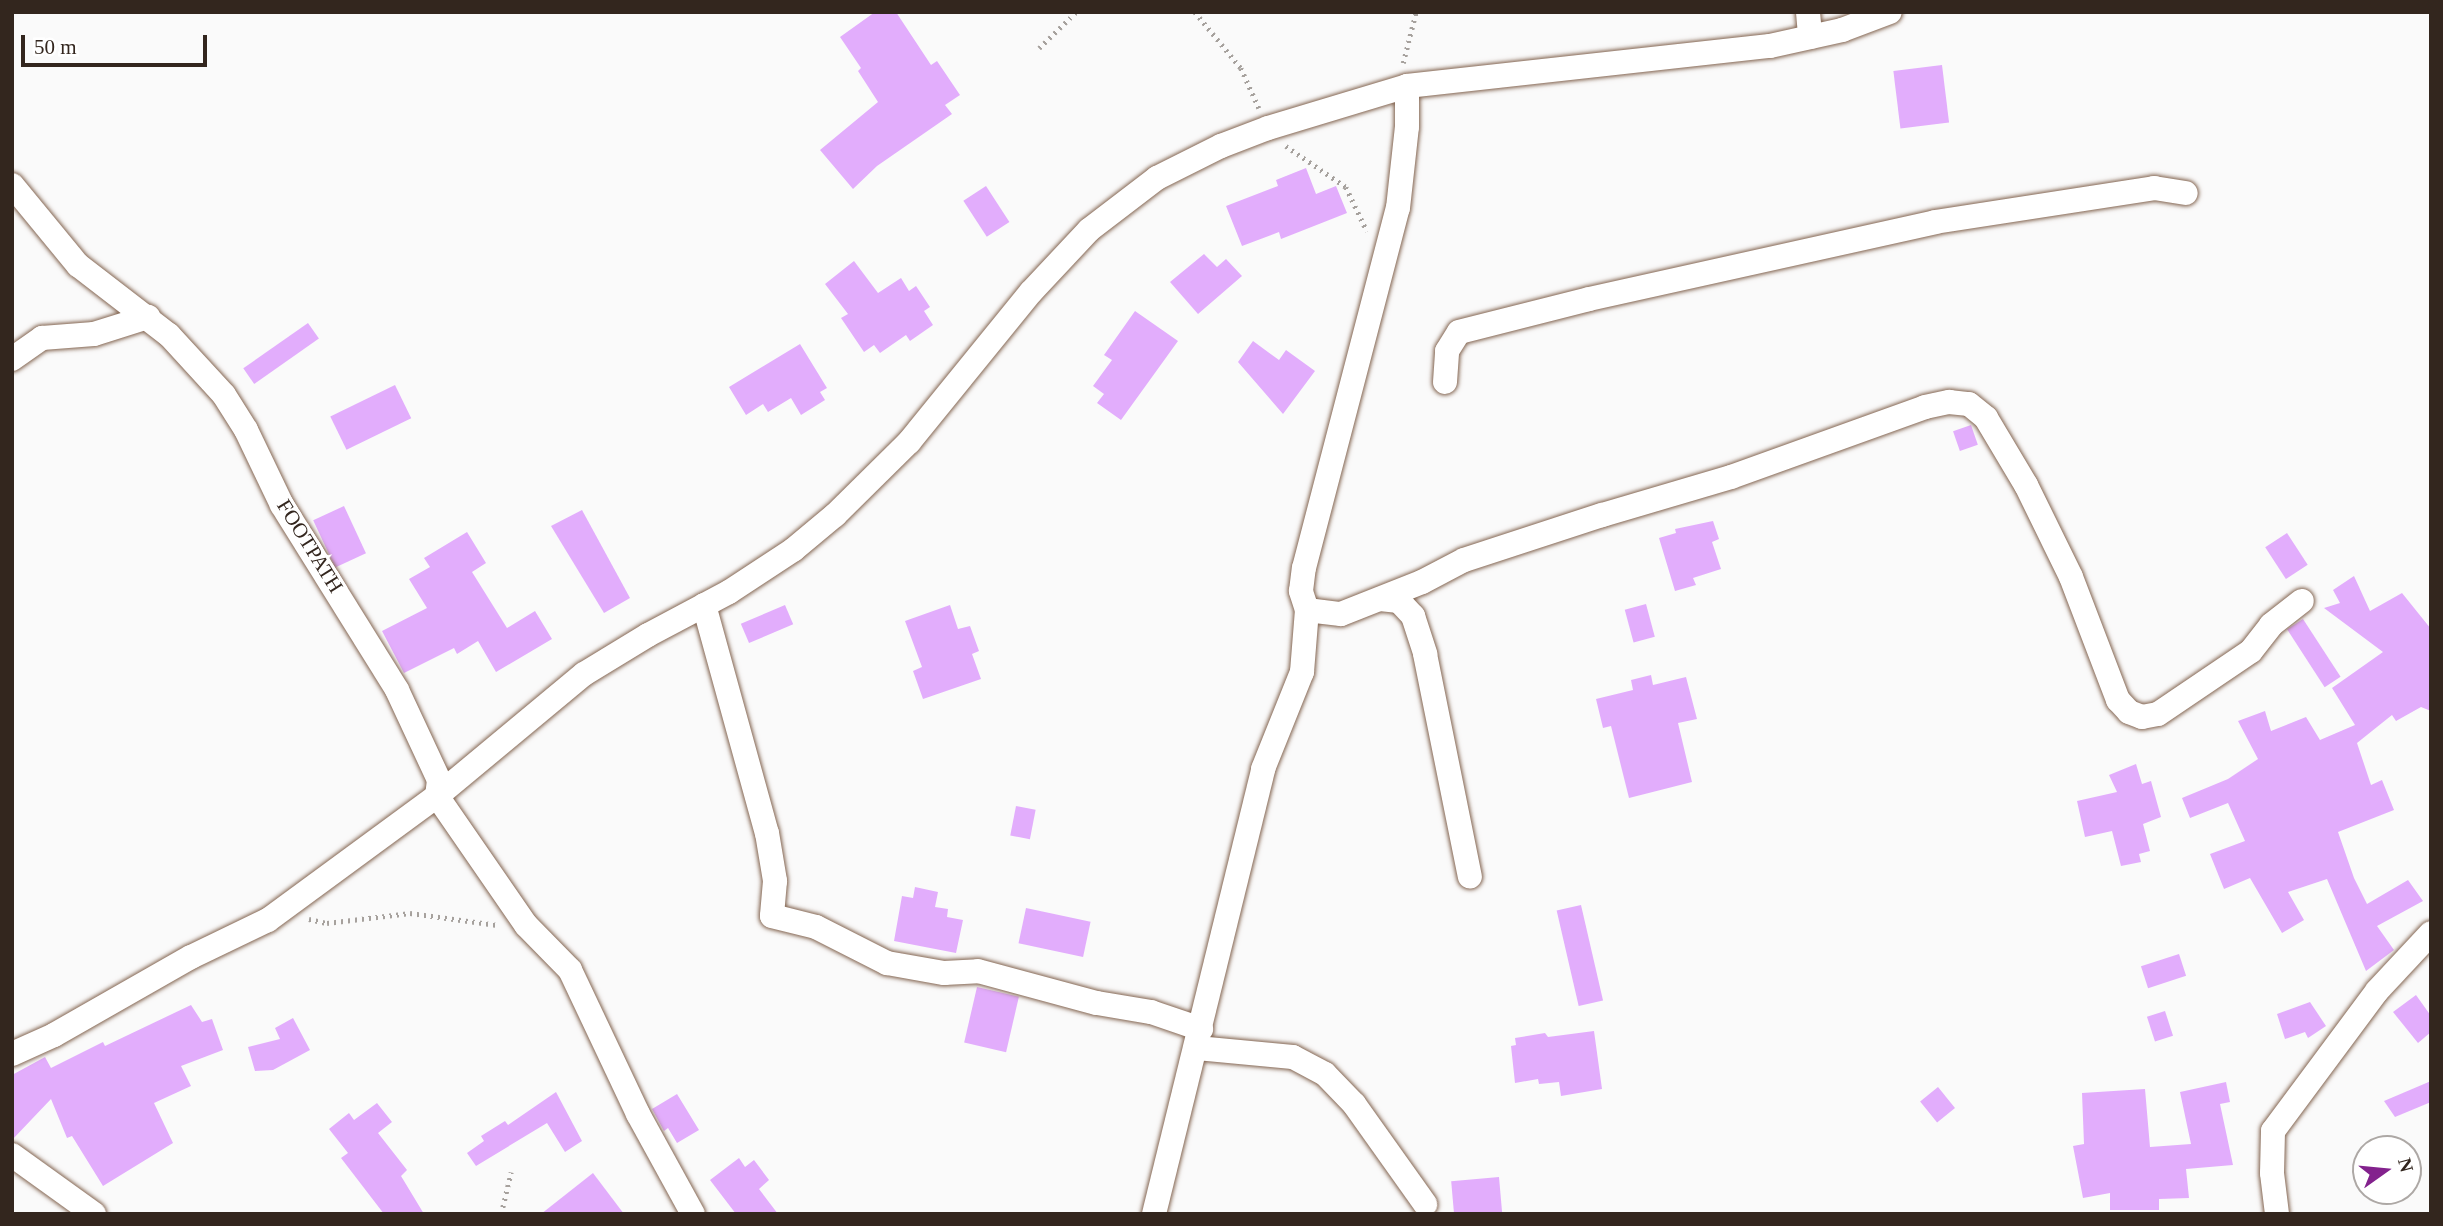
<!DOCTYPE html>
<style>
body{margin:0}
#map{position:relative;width:2443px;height:1226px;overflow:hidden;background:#fafafa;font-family:"Times New Roman",serif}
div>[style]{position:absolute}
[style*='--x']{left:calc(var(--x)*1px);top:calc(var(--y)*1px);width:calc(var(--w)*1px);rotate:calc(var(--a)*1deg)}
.building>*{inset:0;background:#e2adfc;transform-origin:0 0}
.path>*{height:4.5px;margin-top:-2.25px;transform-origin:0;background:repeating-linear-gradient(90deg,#a6a19d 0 2px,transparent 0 7px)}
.roads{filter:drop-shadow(0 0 2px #846652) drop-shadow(0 0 2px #846652)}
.minor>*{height:24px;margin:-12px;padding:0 12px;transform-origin:12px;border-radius:12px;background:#fff}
span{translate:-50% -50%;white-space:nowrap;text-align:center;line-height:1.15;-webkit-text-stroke:6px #fff;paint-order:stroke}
.street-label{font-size:21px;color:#33261e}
.frame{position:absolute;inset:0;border:14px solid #33261e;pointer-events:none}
.north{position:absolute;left:2352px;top:1135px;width:70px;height:70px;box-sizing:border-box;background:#fff;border:2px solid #ada8a5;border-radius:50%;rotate:75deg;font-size:19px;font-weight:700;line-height:28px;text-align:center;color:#33261e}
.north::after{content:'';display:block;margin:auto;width:24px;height:32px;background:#83228d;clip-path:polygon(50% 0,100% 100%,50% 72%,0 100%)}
.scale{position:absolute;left:21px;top:35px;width:186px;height:32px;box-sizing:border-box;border:4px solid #33261e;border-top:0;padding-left:9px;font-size:21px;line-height:24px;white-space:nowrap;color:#33261e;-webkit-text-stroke:5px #fff;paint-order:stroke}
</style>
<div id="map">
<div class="building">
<i style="clip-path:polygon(875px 12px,896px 12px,931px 65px,937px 61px,960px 95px,945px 105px,952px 114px,877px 166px,853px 189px,820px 150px,878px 102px,858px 71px,861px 68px,840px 37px)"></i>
<i style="left:1942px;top:65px;width:58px;height:49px;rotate:83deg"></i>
<i style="clip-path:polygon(1306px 168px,1316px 194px,1336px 186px,1347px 213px,1281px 239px,1279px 232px,1242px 246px,1226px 206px,1278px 186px,1276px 180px)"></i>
<i style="left:986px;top:186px;width:43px;height:27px;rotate:57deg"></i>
<i style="clip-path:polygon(1204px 254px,1217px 267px,1226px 259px,1242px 276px,1198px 314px,1170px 282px)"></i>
<i style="clip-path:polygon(854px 261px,878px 293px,901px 278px,909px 291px,916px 286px,930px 307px,924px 311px,933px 325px,910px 341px,906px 335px,880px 353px,874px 345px,864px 352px,841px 318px,848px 314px,825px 284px)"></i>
<i style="clip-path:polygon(1135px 311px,1178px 341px,1121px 420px,1097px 403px,1104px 394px,1093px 386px,1112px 360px,1104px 355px)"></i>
<i style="left:308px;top:323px;width:19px;height:79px;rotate:55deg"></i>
<i style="clip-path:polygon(1253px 341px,1279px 360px,1286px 350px,1315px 371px,1283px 414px,1238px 362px)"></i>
<i style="clip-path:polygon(800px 344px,827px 388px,820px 392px,825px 400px,801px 415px,791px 398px,768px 412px,763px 404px,746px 415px,729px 387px)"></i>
<i style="left:395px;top:385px;width:37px;height:72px;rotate:64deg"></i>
<i style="left:1971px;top:425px;width:21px;height:19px;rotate:71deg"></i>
<i style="left:344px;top:506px;width:52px;height:34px;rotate:65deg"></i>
<i style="clip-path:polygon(582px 510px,630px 598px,604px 613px,551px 526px)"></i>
<i style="clip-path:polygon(1713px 521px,1719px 539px,1712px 542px,1721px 569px,1693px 578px,1696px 585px,1675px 591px,1659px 538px,1676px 533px,1675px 529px)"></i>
<i style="clip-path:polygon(467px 532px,486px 563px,472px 572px,507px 628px,535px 611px,552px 639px,496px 672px,478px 641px,457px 654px,454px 648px,404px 673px,382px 631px,427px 608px,409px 579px,430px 567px,424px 558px)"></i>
<i style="left:2287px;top:533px;width:38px;height:26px;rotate:57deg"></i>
<i style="clip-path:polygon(2354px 576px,2370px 611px,2402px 593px,2431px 629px,2431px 711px,2421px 707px,2396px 721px,2392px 715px,2357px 743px,2371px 785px,2382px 780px,2394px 810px,2338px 832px,2354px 878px,2367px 904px,2408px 880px,2423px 901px,2377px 926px,2394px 950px,2366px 971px,2327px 879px,2288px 892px,2304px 920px,2282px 933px,2250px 878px,2224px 889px,2210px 854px,2245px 841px,2228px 803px,2190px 818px,2182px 798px,2228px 779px,2258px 759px,2238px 721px,2265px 711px,2271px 731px,2306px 717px,2320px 740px,2355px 725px,2332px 688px,2383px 652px,2324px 608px,2340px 603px,2333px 590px)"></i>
<i style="left:1646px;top:604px;width:34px;height:22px;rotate:75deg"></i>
<i style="left:785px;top:605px;width:21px;height:48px;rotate:67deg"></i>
<i style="clip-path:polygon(950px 605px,958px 629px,970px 626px,979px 651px,972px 654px,981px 679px,923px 699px,913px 671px,922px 667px,905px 621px)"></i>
<i style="left:2303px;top:619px;width:69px;height:19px;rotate:57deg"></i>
<i style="clip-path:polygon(1651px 675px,1653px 685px,1686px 677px,1697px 719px,1678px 723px,1692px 782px,1629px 798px,1611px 726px,1603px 728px,1596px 699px,1633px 690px,1631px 680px)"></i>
<i style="clip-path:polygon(2136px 764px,2142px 784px,2151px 781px,2161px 817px,2143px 824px,2150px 851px,2139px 854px,2141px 862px,2121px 866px,2112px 831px,2085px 837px,2077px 801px,2117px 792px,2109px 775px)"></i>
<i style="left:1016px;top:806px;width:20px;height:30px;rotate:11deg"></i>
<i style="clip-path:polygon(915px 887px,938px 892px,935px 907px,948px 909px,947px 917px,963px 920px,956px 953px,894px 941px,902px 896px,913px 898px)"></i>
<i style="left:1581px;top:905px;width:98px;height:25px;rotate:77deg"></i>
<i style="left:1026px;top:908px;width:66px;height:36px;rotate:12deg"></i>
<i style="left:2179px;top:954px;width:23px;height:40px;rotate:72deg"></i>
<i style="left:977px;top:987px;width:43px;height:57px;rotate:13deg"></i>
<i style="clip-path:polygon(2416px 995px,2431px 1016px,2431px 1032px,2418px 1043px,2393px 1012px)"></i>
<i style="clip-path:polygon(2310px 1002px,2326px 1026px,2308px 1038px,2305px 1032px,2285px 1039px,2277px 1014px)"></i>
<i style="clip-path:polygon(191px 1005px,202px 1022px,212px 1019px,223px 1050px,181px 1066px,191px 1086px,154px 1103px,173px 1143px,103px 1186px,72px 1136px,67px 1138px,51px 1099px,12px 1140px,12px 1075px,45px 1057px,51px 1068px,103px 1042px,105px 1046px)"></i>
<i style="left:2165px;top:1011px;width:26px;height:19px;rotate:72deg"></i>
<i style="clip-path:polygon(293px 1018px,310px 1050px,273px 1070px,255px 1071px,248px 1047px,280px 1039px,275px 1028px)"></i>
<i style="clip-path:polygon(1594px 1031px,1602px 1089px,1561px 1096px,1559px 1082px,1539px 1084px,1538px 1079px,1515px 1083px,1511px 1046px,1516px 1045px,1515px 1038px,1545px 1033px,1548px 1037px)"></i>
<i style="clip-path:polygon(2431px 1081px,2431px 1102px,2395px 1117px,2384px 1101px)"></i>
<i style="clip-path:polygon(2226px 1082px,2230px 1102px,2220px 1104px,2233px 1165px,2186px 1169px,2189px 1198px,2159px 1199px,2159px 1210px,2110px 1210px,2110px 1193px,2083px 1198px,2073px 1146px,2084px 1144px,2082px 1093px,2145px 1089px,2150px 1147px,2191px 1144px,2180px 1092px)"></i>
<i style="left:1938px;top:1087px;width:27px;height:23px;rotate:51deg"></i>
<i style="clip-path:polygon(556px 1092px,582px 1141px,565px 1152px,547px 1123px,476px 1166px,467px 1153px,484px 1141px,481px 1136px,505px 1121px,508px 1125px)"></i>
<i style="clip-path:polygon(677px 1094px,699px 1130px,677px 1143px,668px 1128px,664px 1131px,652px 1109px)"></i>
<i style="clip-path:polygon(377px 1103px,392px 1122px,378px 1133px,407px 1170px,401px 1176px,424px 1214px,384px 1214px,341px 1158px,348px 1153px,329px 1129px,349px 1113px,354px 1120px)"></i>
<i style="clip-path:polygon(739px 1158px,745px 1167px,754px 1160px,769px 1180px,759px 1189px,778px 1214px,736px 1214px,710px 1180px)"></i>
<i style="clip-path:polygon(593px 1173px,624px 1214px,541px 1214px)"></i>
<i style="left:1499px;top:1177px;width:37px;height:48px;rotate:85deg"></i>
</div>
<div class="path">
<i style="--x:1195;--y:12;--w:72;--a:50.6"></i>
<i style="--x:1241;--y:68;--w:44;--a:65.8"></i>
<i style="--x:1039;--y:48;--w:52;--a:-44.2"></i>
<i style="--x:1403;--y:63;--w:53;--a:-75.7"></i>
<i style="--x:1286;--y:146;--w:73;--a:34.3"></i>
<i style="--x:1346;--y:187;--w:49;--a:64.5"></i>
<i style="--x:309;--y:919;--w:18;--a:13"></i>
<i style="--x:327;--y:923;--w:84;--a:-6.9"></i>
<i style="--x:410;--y:913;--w:88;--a:7.9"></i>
<i style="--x:501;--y:1214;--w:43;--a:-76.6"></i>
</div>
<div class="roads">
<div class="minor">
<i style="--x:1808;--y:12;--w:25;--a:85"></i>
<i style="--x:12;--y:185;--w:104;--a:50.5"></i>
<i style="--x:78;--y:265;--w:115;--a:37.6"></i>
<i style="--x:169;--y:335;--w:81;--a:47.5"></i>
<i style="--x:224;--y:395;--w:41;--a:57.8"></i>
<i style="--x:246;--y:430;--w:83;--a:64.4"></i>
<i style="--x:282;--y:505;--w:218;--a:58.1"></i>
<i style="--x:397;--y:690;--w:99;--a:65"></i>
<i style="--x:439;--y:780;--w:16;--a:97"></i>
<i style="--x:437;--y:796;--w:157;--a:55.4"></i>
<i style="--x:526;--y:925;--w:63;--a:45.6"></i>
<i style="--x:570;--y:970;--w:159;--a:64.7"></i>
<i style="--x:638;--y:1114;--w:114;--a:61.2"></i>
<i style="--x:12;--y:359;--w:37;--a:-35"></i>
<i style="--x:42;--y:338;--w:52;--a:-4.4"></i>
<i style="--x:94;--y:334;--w:57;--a:-17.5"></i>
<i style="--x:1445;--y:382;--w:31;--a:-86"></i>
<i style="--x:1447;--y:351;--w:22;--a:-58"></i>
<i style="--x:1459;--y:332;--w:134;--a:-14.2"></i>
<i style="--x:1589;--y:299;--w:354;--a:-12.5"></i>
<i style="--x:1935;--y:222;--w:222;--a:-8.8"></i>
<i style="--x:2154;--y:188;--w:32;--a:9"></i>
<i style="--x:1380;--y:599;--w:19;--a:6"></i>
<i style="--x:1399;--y:601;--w:21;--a:47"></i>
<i style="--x:1413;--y:616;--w:40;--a:72"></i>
<i style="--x:1425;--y:654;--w:227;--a:78.6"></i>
<i style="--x:704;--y:605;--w:237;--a:74.6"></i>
<i style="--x:767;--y:833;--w:49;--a:80.5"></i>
<i style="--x:775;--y:881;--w:35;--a:95"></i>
<i style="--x:772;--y:916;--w:45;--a:14"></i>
<i style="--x:816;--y:927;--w:80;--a:26.9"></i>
<i style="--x:887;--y:963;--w:58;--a:10"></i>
<i style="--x:944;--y:973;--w:34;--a:-3"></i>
<i style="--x:978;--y:971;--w:123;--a:15.1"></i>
<i style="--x:1097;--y:1003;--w:55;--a:9.5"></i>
<i style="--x:1151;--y:1012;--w:53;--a:18.8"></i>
<i style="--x:1307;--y:610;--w:34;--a:7"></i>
<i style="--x:1341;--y:614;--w:87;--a:-21.6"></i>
<i style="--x:1422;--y:582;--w:47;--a:-27.6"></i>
<i style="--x:1464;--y:560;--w:145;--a:-18.1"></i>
<i style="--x:1602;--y:515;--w:134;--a:-16.4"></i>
<i style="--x:1731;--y:477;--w:206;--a:-19.8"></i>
<i style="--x:1925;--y:407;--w:25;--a:-12"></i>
<i style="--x:1949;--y:402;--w:20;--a:6"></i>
<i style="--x:1969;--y:404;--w:22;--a:39"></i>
<i style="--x:1986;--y:418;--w:78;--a:59.2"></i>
<i style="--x:2026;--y:485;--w:102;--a:63.9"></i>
<i style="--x:2071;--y:577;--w:132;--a:69.1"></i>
<i style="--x:2118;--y:700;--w:16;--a:47"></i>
<i style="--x:2129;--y:712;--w:14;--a:21"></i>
<i style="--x:2142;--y:717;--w:16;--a:-11"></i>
<i style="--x:2158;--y:714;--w:112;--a:-34.1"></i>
<i style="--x:2251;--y:651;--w:33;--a:-52"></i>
<i style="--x:2271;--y:625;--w:39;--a:-38"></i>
<i style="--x:1197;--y:1048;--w:96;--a:5.4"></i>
<i style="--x:1293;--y:1057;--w:36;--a:28"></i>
<i style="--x:1325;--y:1074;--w:42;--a:46"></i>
<i style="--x:1354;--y:1104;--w:123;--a:54.6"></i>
<i style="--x:12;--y:1054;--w:46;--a:-24.3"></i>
<i style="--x:54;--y:1035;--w:158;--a:-29.7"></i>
<i style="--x:191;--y:957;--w:85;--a:-25.7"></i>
<i style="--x:268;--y:920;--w:210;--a:-36.3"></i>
<i style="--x:437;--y:796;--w:191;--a:-39.7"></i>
<i style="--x:584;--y:674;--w:75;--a:-31.4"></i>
<i style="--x:648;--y:635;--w:92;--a:-28"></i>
<i style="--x:729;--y:592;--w:77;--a:-33.3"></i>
<i style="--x:793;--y:550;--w:55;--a:-39.8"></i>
<i style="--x:835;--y:515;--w:104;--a:-44.6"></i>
<i style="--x:909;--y:442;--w:193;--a:-50.9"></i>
<i style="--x:1031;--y:292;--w:85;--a:-46.9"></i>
<i style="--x:1089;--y:230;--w:86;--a:-37.4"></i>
<i style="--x:1157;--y:178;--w:72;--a:-26.6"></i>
<i style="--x:1221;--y:146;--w:50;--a:-21"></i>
<i style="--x:1268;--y:128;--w:145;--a:-16.8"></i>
<i style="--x:1407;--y:86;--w:365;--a:-6.3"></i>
<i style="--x:1770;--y:46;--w:74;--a:-12.5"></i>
<i style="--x:1842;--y:30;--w:51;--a:-20.6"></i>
<i style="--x:12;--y:1155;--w:101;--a:35.7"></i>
<i style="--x:1154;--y:1214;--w:458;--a:-76.2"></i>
<i style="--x:1263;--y:769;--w:105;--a:-68.1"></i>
<i style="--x:1302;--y:672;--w:62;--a:-85.4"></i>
<i style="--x:1307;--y:610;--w:20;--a:-108"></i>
<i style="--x:1301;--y:591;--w:23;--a:-83"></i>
<i style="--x:1304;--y:568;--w:372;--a:-75.4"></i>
<i style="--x:1398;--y:208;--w:81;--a:-83.7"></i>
<i style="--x:1407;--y:127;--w:41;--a:-90"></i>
<i style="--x:2277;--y:1214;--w:41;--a:-97"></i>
<i style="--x:2272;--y:1173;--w:42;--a:-88.6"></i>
<i style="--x:2273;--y:1131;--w:174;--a:-53.4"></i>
<i style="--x:2377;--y:991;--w:79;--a:-47"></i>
</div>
</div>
<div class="street-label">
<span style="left:310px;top:546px;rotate:58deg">FOOTPATH</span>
</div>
<div class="frame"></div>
<div class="north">N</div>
<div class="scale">50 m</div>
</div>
